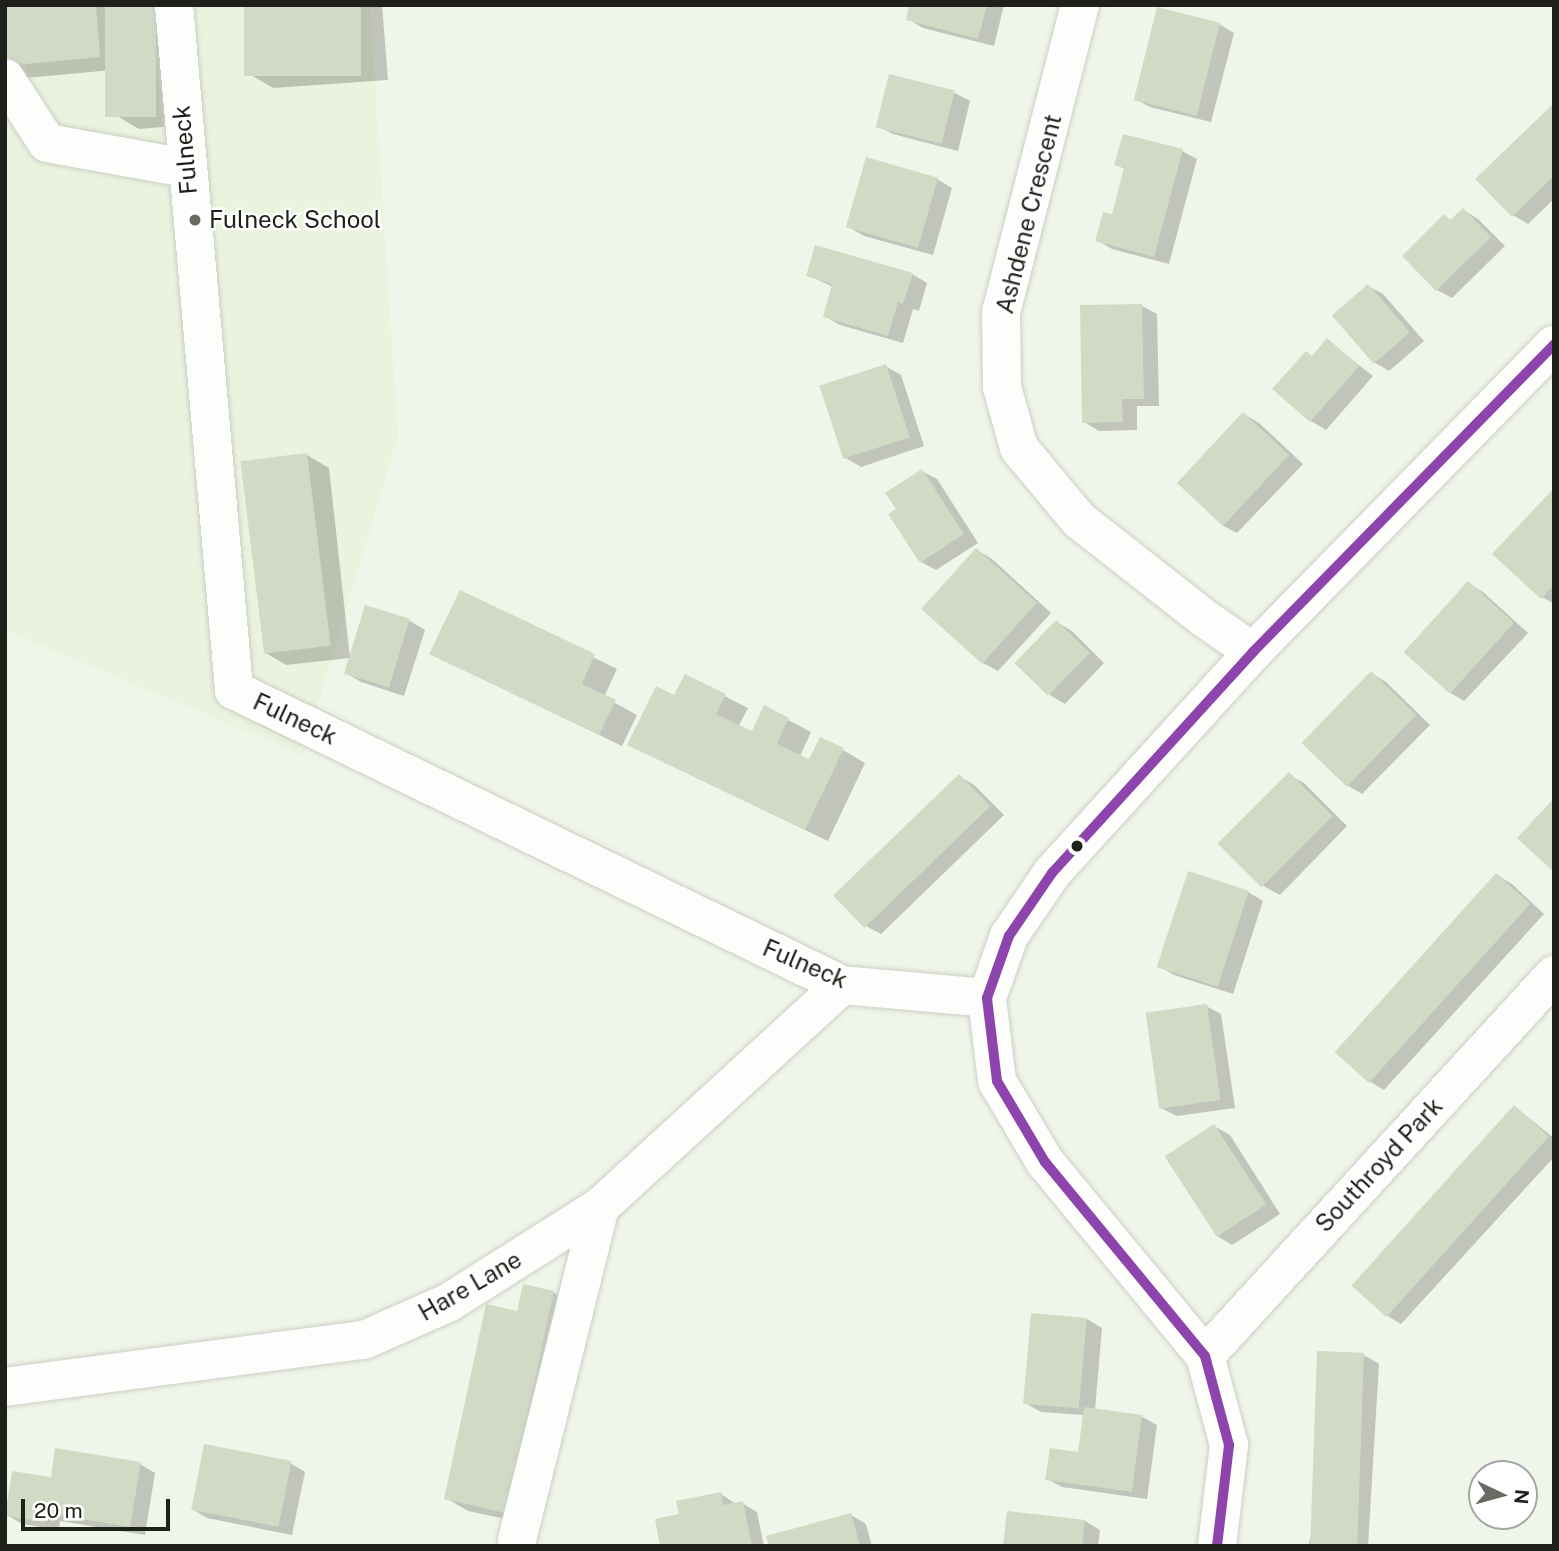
<!DOCTYPE html>
<style>
body{margin:0}
#map{position:relative;width:1559px;height:1551px;overflow:hidden;background:#f0f5e9;font-family:"Public Sans",sans-serif}
div>[style]{position:absolute}
[style*='--x']{left:calc(var(--x)*1px);top:calc(var(--y)*1px);width:calc(var(--w)*1px);rotate:calc(var(--a)*1deg)}
.built>*{inset:0;background:#eaf3dd}
.shadow>*{inset:0;background:#0003}
.building>*{inset:0;background:#d1dac5;transform-origin:0 0}
.roads{filter:drop-shadow(0 0 2px #cbcec5) drop-shadow(0 0 2px #cbcec5)}
.minor>*{height:38px;margin:-19px;padding:0 19px;transform-origin:19px;border-radius:19px;background:#fdfefc}
.tertiary>*{height:38px;margin:-19px;padding:0 19px;transform-origin:19px;border-radius:19px;background:#fdfefc}
.bus-1>*{height:10px;margin:-5px;padding:0 5px;transform-origin:5px;border-radius:5px;background:#8e44ad}
.dots>*{width:19px;height:19px;translate:-50% -50%;box-sizing:border-box;border:4px solid #fff;border-radius:50%}
span{translate:-50% -50%;white-space:nowrap;text-align:center;line-height:1.15;-webkit-text-stroke:5px #fff;paint-order:stroke}
.street-label{font-size:24px;color:#1e2119}
.poi-label{font-size:24px;color:#1e2119}
.left{translate:0 -50%;text-align:left}
.frame{position:absolute;inset:0;border:7px solid #1e2119;pointer-events:none}
.north{position:absolute;left:1468px;top:1460px;width:70px;height:70px;box-sizing:border-box;background:#fff;border:2px solid #a5a6a3;border-radius:50%;rotate:95deg;font-size:19px;font-weight:700;line-height:28px;text-align:center;color:#1e2119}
.north::after{content:'';display:block;margin:auto;width:24px;height:32px;background:#686b62;clip-path:polygon(50% 0,100% 100%,50% 72%,0 100%)}
.scale{position:absolute;left:21px;top:1499px;width:149px;height:32px;box-sizing:border-box;border:4px solid #1e2119;border-top:0;padding-left:9px;font-size:21px;line-height:24px;white-space:nowrap;color:#1e2119;-webkit-text-stroke:5px #fff;paint-order:stroke}
</style>
<div id="map">
<div class="built">
<i style="clip-path:polygon(5px 5px,370px 5px,398px 436px,303px 755px,5px 630px)"></i>
</div>
<div class="shadow">
<i style="clip-path:polygon(5px 5px,176px 5px,187px 125px,139px 129px,117px 116px,113px 70px,25px 78px,5px 67px)"></i>
<i style="clip-path:polygon(246px 5px,382px 5px,388px 80px,273px 88px,251px 75px)"></i>
<i style="clip-path:polygon(911px 5px,1004px 5px,994px 46px,923px 28px,908px 19px)"></i>
<i style="clip-path:polygon(1219px 24px,1234px 33px,1211px 122px,1150px 107px,1135px 99px)"></i>
<i style="clip-path:polygon(891px 76px,955px 93px,970px 101px,958px 151px,893px 134px,878px 126px)"></i>
<i style="clip-path:polygon(1552px 107px,1554px 199px,1528px 224px,1513px 215px,1478px 179px)"></i>
<i style="clip-path:polygon(1182px 151px,1197px 159px,1169px 264px,1112px 249px,1097px 240px,1113px 216px,1126px 170px,1116px 164px)"></i>
<i style="clip-path:polygon(937px 179px,952px 188px,933px 255px,864px 236px,849px 227px)"></i>
<i style="clip-path:polygon(1463px 210px,1478px 219px,1505px 246px,1452px 298px,1437px 290px,1444px 216px,1452px 221px)"></i>
<i style="clip-path:polygon(912px 274px,927px 283px,919px 311px,913px 309px,903px 343px,840px 325px,825px 316px,833px 287px,808px 275px)"></i>
<i style="clip-path:polygon(1368px 286px,1383px 294px,1424px 341px,1389px 371px,1374px 362px)"></i>
<i style="clip-path:polygon(1142px 306px,1157px 314px,1159px 406px,1137px 406px,1137px 430px,1099px 431px,1084px 422px)"></i>
<i style="clip-path:polygon(1328px 341px,1373px 376px,1326px 430px,1311px 421px,1275px 389px,1313px 357px)"></i>
<i style="clip-path:polygon(885px 366px,901px 375px,924px 446px,861px 467px,846px 458px)"></i>
<i style="clip-path:polygon(1244px 414px,1259px 423px,1303px 464px,1237px 533px,1222px 525px)"></i>
<i style="clip-path:polygon(307px 455px,329px 468px,350px 658px,286px 665px,264px 652px)"></i>
<i style="clip-path:polygon(922px 471px,937px 479px,978px 543px,936px 570px,921px 562px,898px 509px)"></i>
<i style="clip-path:polygon(1554px 490px,1554px 604px,1542px 597px)"></i>
<i style="clip-path:polygon(977px 550px,992px 559px,1051px 613px,998px 671px,983px 663px)"></i>
<i style="clip-path:polygon(1468px 583px,1483px 592px,1528px 633px,1464px 701px,1449px 692px,1405px 651px)"></i>
<i style="clip-path:polygon(461px 592px,617px 669px,604px 697px,637px 715px,622px 746px,431px 653px)"></i>
<i style="clip-path:polygon(366px 607px,410px 621px,425px 630px,404px 696px,361px 682px,346px 673px)"></i>
<i style="clip-path:polygon(1057px 622px,1072px 631px,1104px 663px,1065px 704px,1050px 695px)"></i>
<i style="clip-path:polygon(1371px 673px,1386px 682px,1430px 725px,1362px 794px,1347px 785px)"></i>
<i style="clip-path:polygon(685px 676px,748px 708px,738px 727px,752px 734px,765px 708px,811px 732px,800px 756px,810px 761px,843px 750px,865px 763px,828px 841px,630px 745px,675px 697px)"></i>
<i style="clip-path:polygon(1289px 775px,1304px 783px,1347px 826px,1280px 895px,1265px 887px,1221px 844px)"></i>
<i style="clip-path:polygon(959px 776px,974px 785px,1004px 815px,881px 934px,866px 926px)"></i>
<i style="clip-path:polygon(1497px 875px,1512px 884px,1544px 914px,1384px 1090px,1369px 1081px,1337px 1051px)"></i>
<i style="clip-path:polygon(1248px 892px,1263px 901px,1233px 994px,1174px 975px,1159px 966px)"></i>
<i style="clip-path:polygon(1206px 1006px,1221px 1014px,1235px 1108px,1177px 1116px,1161px 1108px)"></i>
<i style="clip-path:polygon(1515px 1107px,1554px 1138px,1554px 1157px,1401px 1324px,1386px 1315px)"></i>
<i style="clip-path:polygon(1214px 1126px,1230px 1135px,1280px 1214px,1232px 1245px,1217px 1236px)"></i>
<i style="clip-path:polygon(553px 1292px,576px 1305px,528px 1524px,468px 1511px,446px 1498px,518px 1313px)"></i>
<i style="clip-path:polygon(1087px 1319px,1102px 1328px,1095px 1410px,1142px 1417px,1157px 1425px,1147px 1499px,1062px 1487px,1047px 1479px,1079px 1454px,1084px 1415px,1041px 1412px,1025px 1403px)"></i>
<i style="clip-path:polygon(1364px 1355px,1379px 1364px,1368px 1546px,1308px 1546px)"></i>
<i style="clip-path:polygon(290px 1463px,305px 1472px,292px 1535px,207px 1518px,192px 1509px)"></i>
<i style="clip-path:polygon(140px 1464px,155px 1473px,145px 1535px,60px 1521px,59px 1530px,22px 1524px,7px 1515px,53px 1479px)"></i>
<i style="clip-path:polygon(721px 1494px,736px 1504px,742px 1503px,757px 1512px,764px 1546px,662px 1546px)"></i>
<i style="clip-path:polygon(851px 1515px,866px 1524px,872px 1546px,771px 1546px)"></i>
<i style="clip-path:polygon(1085px 1521px,1100px 1530px,1098px 1546px,1005px 1546px)"></i>
</div>
<div class="building">
<i style="clip-path:polygon(5px 5px,96px 5px,100px 57px,5px 66px)"></i>
<i style="left:105px;top:5px;width:51px;height:112px"></i>
<i style="left:244px;top:5px;width:117px;height:71px"></i>
<i style="clip-path:polygon(909px 5px,987px 5px,978px 39px,906px 20px)"></i>
<i style="left:1157px;top:7px;width:65px;height:96px;rotate:14deg"></i>
<i style="left:889px;top:74px;width:68px;height:55px;rotate:14deg"></i>
<i style="clip-path:polygon(1552px 105px,1554px 176px,1512px 217px,1475px 179px)"></i>
<i style="clip-path:polygon(1123px 134px,1183px 149px,1154px 257px,1095px 241px,1103px 212px,1112px 214px,1124px 168px,1114px 165px)"></i>
<i style="left:866px;top:157px;width:75px;height:73px;rotate:16deg"></i>
<i style="clip-path:polygon(1463px 208px,1491px 237px,1436px 291px,1402px 256px,1444px 214px,1450px 220px)"></i>
<i style="clip-path:polygon(815px 245px,913px 273px,903px 304px,898px 302px,888px 336px,823px 317px,832px 284px,806px 276px)"></i>
<i style="left:1368px;top:284px;width:64px;height:48px;rotate:49deg"></i>
<i style="clip-path:polygon(1142px 304px,1144px 399px,1122px 399px,1123px 422px,1082px 423px,1080px 305px)"></i>
<i style="clip-path:polygon(1327px 338px,1359px 366px,1310px 422px,1272px 389px,1306px 351px,1312px 356px)"></i>
<i style="left:886px;top:364px;width:77px;height:70px;rotate:72deg"></i>
<i style="left:1243px;top:412px;width:63px;height:97px;rotate:43deg"></i>
<i style="left:307px;top:453px;width:194px;height:67px;rotate:83deg"></i>
<i style="clip-path:polygon(922px 469px,964px 534px,920px 563px,888px 514px,896px 509px,885px 493px)"></i>
<i style="clip-path:polygon(1554px 488px,1554px 585px,1541px 599px,1492px 554px)"></i>
<i style="left:976px;top:548px;width:82px;height:82px;rotate:42deg"></i>
<i style="left:1468px;top:581px;width:62px;height:96px;rotate:42deg"></i>
<i style="clip-path:polygon(460px 590px,595px 654px,582px 684px,616px 700px,599px 735px,429px 654px)"></i>
<i style="left:365px;top:605px;width:47px;height:72px;rotate:17deg"></i>
<i style="left:1056px;top:620px;width:47px;height:60px;rotate:44deg"></i>
<i style="left:1371px;top:671px;width:63px;height:100px;rotate:44deg"></i>
<i style="clip-path:polygon(685px 674px,726px 694px,716px 714px,752px 731px,764px 705px,789px 718px,777px 744px,809px 759px,820px 737px,844px 748px,805px 830px,627px 745px,656px 686px,674px 695px)"></i>
<i style="left:1289px;top:772px;width:62px;height:101px;rotate:45deg"></i>
<i style="left:959px;top:774px;width:45px;height:175px;rotate:46deg"></i>
<i style="clip-path:polygon(1554px 798px,1554px 872px,1517px 838px)"></i>
<i style="left:1188px;top:871px;width:64px;height:101px;rotate:18deg"></i>
<i style="left:1496px;top:873px;width:46px;height:241px;rotate:42deg"></i>
<i style="left:1207px;top:1004px;width:97px;height:62px;rotate:82deg"></i>
<i style="left:1514px;top:1105px;width:47px;height:243px;rotate:42deg"></i>
<i style="left:1214px;top:1124px;width:96px;height:59px;rotate:57deg"></i>
<i style="clip-path:polygon(523px 1284px,554px 1291px,506px 1513px,444px 1499px,486px 1304px,517px 1311px)"></i>
<i style="left:1031px;top:1313px;width:56px;height:91px;rotate:5deg"></i>
<i style="left:1317px;top:1351px;width:47px;height:195px;rotate:2deg"></i>
<i style="clip-path:polygon(1084px 1407px,1142px 1415px,1132px 1492px,1045px 1480px,1050px 1448px,1078px 1452px)"></i>
<i style="left:204px;top:1444px;width:89px;height:67px;rotate:11deg"></i>
<i style="clip-path:polygon(55px 1448px,141px 1462px,130px 1527px,45px 1513px,45px 1522px,5px 1516px,12px 1471px,51px 1477px)"></i>
<i style="clip-path:polygon(721px 1492px,723px 1505px,743px 1501px,752px 1546px,660px 1546px,655px 1519px,679px 1514px,676px 1501px)"></i>
<i style="clip-path:polygon(1007px 1511px,1085px 1520px,1082px 1546px,1003px 1546px)"></i>
<i style="clip-path:polygon(851px 1513px,860px 1546px,769px 1546px,766px 1536px)"></i>
</div>
<div class="roads">
<div class="minor">
<i style="--x:174;--y:5;--w:688;--a:84.99"></i>
<i style="--x:234;--y:690;--w:676;--a:25.88"></i>
<i style="--x:842;--y:985;--w:146;--a:5.1"></i>
<i style="--x:1080;--y:5;--w:317;--a:104.4"></i>
<i style="--x:1001;--y:312;--w:75;--a:89.2"></i>
<i style="--x:1002;--y:387;--w:63;--a:74.4"></i>
<i style="--x:1019;--y:448;--w:94;--a:50.2"></i>
<i style="--x:1079;--y:520;--w:159;--a:38.1"></i>
<i style="--x:1204;--y:618;--w:60;--a:34.8"></i>
<i style="--x:5;--y:78;--w:77;--a:57.1"></i>
<i style="--x:47;--y:143;--w:141;--a:10.2"></i>
<i style="--x:1205;--y:1356;--w:517;--a:-47.51"></i>
<i style="--x:5;--y:1387;--w:362;--a:-7.5"></i>
<i style="--x:364;--y:1340;--w:92;--a:-23.8"></i>
<i style="--x:448;--y:1303;--w:180;--a:-32.3"></i>
<i style="--x:600;--y:1207;--w:328;--a:-42.5"></i>
<i style="--x:517;--y:1540;--w:343;--a:-76"></i>
</div>
<div class="tertiary">
<i style="--x:1217;--y:1546;--w:102;--a:-83.2"></i>
<i style="--x:1229;--y:1445;--w:92;--a:-105.1"></i>
<i style="--x:1205;--y:1356;--w:251;--a:-129.5"></i>
<i style="--x:1045;--y:1162;--w:94;--a:-120.7"></i>
<i style="--x:997;--y:1081;--w:84;--a:-96.9"></i>
<i style="--x:987;--y:998;--w:66;--a:-70.5"></i>
<i style="--x:1009;--y:936;--w:76;--a:-55.7"></i>
<i style="--x:1052;--y:873;--w:299;--a:-47.7"></i>
<i style="--x:1253;--y:652;--w:430;--a:-45.6"></i>
</div>
</div>
<div class="bus-1">
<i style="--x:1217;--y:1546;--w:102;--a:-83.2"></i>
<i style="--x:1229;--y:1445;--w:92;--a:-105.1"></i>
<i style="--x:1205;--y:1356;--w:251;--a:-129.5"></i>
<i style="--x:1045;--y:1162;--w:94;--a:-120.7"></i>
<i style="--x:997;--y:1081;--w:84;--a:-96.9"></i>
<i style="--x:987;--y:998;--w:66;--a:-70.5"></i>
<i style="--x:1009;--y:936;--w:76;--a:-55.7"></i>
<i style="--x:1052;--y:873;--w:299;--a:-47.7"></i>
<i style="--x:1253;--y:652;--w:430;--a:-45.6"></i>
</div>
<div class="dots">
<i style="left:195px;top:220px;background:#686b62"></i>
<i style="left:1077px;top:846px;background:#1e2119"></i>
</div>
<div class="street-label">
<span style="left:185px;top:150px;rotate:-95deg">Fulneck</span>
<span style="left:1029px;top:214px;rotate:-76deg">Ashdene Crescent</span>
<span style="left:295px;top:719px;rotate:25deg">Fulneck</span>
<span style="left:805px;top:964px;rotate:23deg">Fulneck</span>
<span style="left:1379px;top:1165px;rotate:-47deg">Southroyd Park</span>
<span style="left:470px;top:1286px;rotate:-30deg">Hare Lane</span>
</div>
<div class="poi-label">
<span class="left" style="left:209px;top:220px">Fulneck School</span>
</div>
<div class="frame"></div>
<div class="north">N</div>
<div class="scale">20 m</div>
</div>
